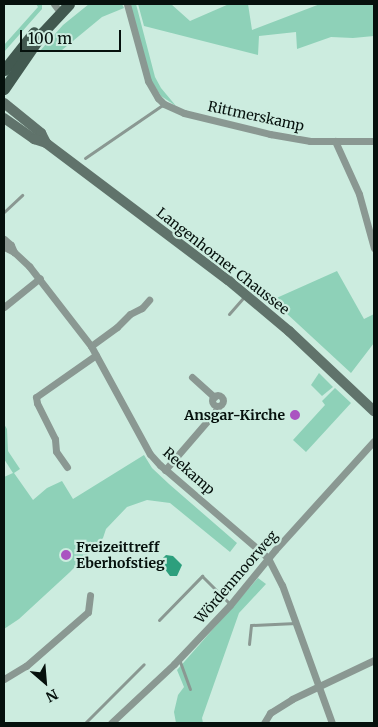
<!DOCTYPE html>
<meta charset="utf-8">
<style>
body{margin:0}
#map{position:relative;width:378px;height:727px;overflow:hidden;background:#ccecdf;font-family:Merriweather,serif}
div>[style]{position:absolute}
[style*='--x']{left:calc(var(--x)*1px);top:calc(var(--y)*1px);width:calc(var(--w)*1px);rotate:calc(var(--a)*1deg)}
.green>*{inset:0;background:#8ed1b8}
.water>*{inset:0;background:#2d9f7d}
.lane>*{height:3px;margin:-1.5px;padding:0 1.5px;transform-origin:1.5px;border-radius:1.5px;background:#8a9892}
.street>*{height:7px;margin:-3.5px;padding:0 3.5px;transform-origin:3.5px;border-radius:3.5px;background:#8a9892}
.street>.ring{margin:-3.5px;padding:0;box-sizing:content-box;background:none;border:7px solid #8a9892;border-radius:50%}
.secondary>*{height:10px;margin:-5px;padding:0 5px;transform-origin:5px;border-radius:5px;background:#60736b}
.primary>*{height:11px;margin:-5.5px;padding:0 5.5px;transform-origin:5.5px;border-radius:5.5px;background:#425950}
.dots>*{width:14px;height:14px;translate:-50% -50%;box-sizing:border-box;border:2px solid #ccecdf;border-radius:50%}
span{translate:-50% -50%;white-space:nowrap;text-align:center;line-height:1.15;-webkit-text-stroke:4.5px #ccecdf;paint-order:stroke}
.street-label{font-size:14px;color:#06110d}
.poi-label{font-size:14px;color:#06110d;font-weight:700}
.right{translate:-100% -50%;text-align:right}
.left{translate:0 -50%;text-align:left}
.frame{position:absolute;inset:0;border:5px solid #06110d;pointer-events:none}
.north{position:absolute;left:20px;top:657px;width:50px;height:50px;-webkit-text-stroke:4px #ccecdf;paint-order:stroke;rotate:153deg;font-size:14px;font-weight:700;line-height:20px;text-align:center;color:#06110d}
.north::after{content:'';display:block;margin:auto;width:18px;height:22px;background:#06110d;clip-path:polygon(50% 0,100% 100%,50% 72%,0 100%)}
.scale{position:absolute;left:20px;top:30px;width:101px;height:22px;box-sizing:border-box;border:2px solid #06110d;border-top:0;padding-left:6px;font-size:15px;line-height:18px;white-space:nowrap;color:#06110d;-webkit-text-stroke:4px #ccecdf;paint-order:stroke}
</style>
<div id="map">
<div class="green">
<i style="clip-path:polygon(36px 4px,42px 5px,42px 9px,4px 52px,4px 45px,38px 7px)"></i>
<i style="clip-path:polygon(89px 4px,122px 4px,124px 8px,102px 17px,62px 50px,39px 52px,63px 25px)"></i>
<i style="clip-path:polygon(130px 4px,136px 4px,155px 77px,161px 88px,176px 106px,161px 96px,150px 79px)"></i>
<i style="clip-path:polygon(138px 4px,171px 4px,190px 21px,229px 4px,248px 4px,252px 30px,320px 4px,374px 4px,374px 36px,353px 38px,331px 37px,297px 49px,296px 32px,259px 36px,258px 55px,144px 26px)"></i>
<i style="clip-path:polygon(337px 271px,364px 319px,374px 314px,374px 343px,351px 373px,272px 300px)"></i>
<i style="clip-path:polygon(319px 373px,333px 387px,322px 396px,311px 385px)"></i>
<i style="clip-path:polygon(335px 388px,351px 403px,306px 452px,293px 440px,325px 405px,322px 401px)"></i>
<i style="clip-path:polygon(4px 424px,7px 429px,8px 451px,20px 469px,14px 473px,33px 500px,47px 488px,62px 481px,73px 499px,144px 455px,152px 468px,169px 484px,237px 543px,230px 552px,170px 503px,147px 500px,127px 507px,106px 529px,103px 538px,70px 572px,19px 619px,4px 629px,4px 477px,13px 473px,4px 459px)"></i>
<i style="clip-path:polygon(258px 578px,266px 584px,239px 613px,202px 718px,203px 723px,176px 723px,174px 712px,178px 695px,184px 687px,177px 670px)"></i>
</div>
<div class="water">
<i style="clip-path:polygon(166px 555px,173px 556px,182px 565px,177px 576px,170px 576px,164px 568px,162px 559px)"></i>
</div>
<div class="lane">
<i style="--x:85;--y:158;--w:96;--a:-34.4"></i>
<i style="--x:4;--y:212;--w:25;--a:-43"></i>
<i style="--x:229;--y:314;--w:23;--a:-49"></i>
<i style="--x:159;--y:620;--w:62;--a:-45.7"></i>
<i style="--x:202;--y:576;--w:40;--a:45"></i>
<i style="--x:249;--y:644;--w:19;--a:-84"></i>
<i style="--x:251;--y:625;--w:45;--a:-2.5"></i>
<i style="--x:179;--y:659;--w:32;--a:70"></i>
<i style="--x:85;--y:723;--w:83;--a:-45"></i>
</div>
<div class="street">
<i style="--x:54;--y:4;--w:10;--a:53"></i>
<i style="--x:127;--y:4;--w:80;--a:74.7"></i>
<i style="--x:148;--y:81;--w:20;--a:60"></i>
<i style="--x:158;--y:98;--w:8;--a:45"></i>
<i style="--x:164;--y:104;--w:22;--a:24"></i>
<i style="--x:184;--y:113;--w:89;--a:13.7"></i>
<i style="--x:270;--y:134;--w:41;--a:9.9"></i>
<i style="--x:310;--y:141;--w:64;--a:0"></i>
<i style="--x:335;--y:141;--w:58;--a:65.6"></i>
<i style="--x:359;--y:194;--w:56;--a:74.5"></i>
<i style="--x:4;--y:239;--w:9;--a:41"></i>
<i style="--x:11;--y:245;--w:8;--a:67"></i>
<i style="--x:4;--y:247;--w:11;--a:27"></i>
<i style="--x:14;--y:252;--w:21;--a:43"></i>
<i style="--x:29;--y:266;--w:101;--a:52.2"></i>
<i style="--x:91;--y:346;--w:123;--a:61.4"></i>
<i style="--x:150;--y:454;--w:15;--a:48"></i>
<i style="--x:160;--y:465;--w:143;--a:40.7"></i>
<i style="--x:268;--y:558;--w:30;--a:63"></i>
<i style="--x:282;--y:585;--w:147;--a:70.1"></i>
<i style="--x:4;--y:307;--w:46;--a:-38.9"></i>
<i style="--x:91;--y:346;--w:32;--a:-36"></i>
<i style="--x:117;--y:327;--w:18;--a:-45"></i>
<i style="--x:130;--y:314;--w:13;--a:-27"></i>
<i style="--x:142;--y:308;--w:11;--a:-49"></i>
<i style="--x:192;--y:377;--w:30;--a:42"></i>
<i class="ring" style="left:212.5px;top:395.5px;width:4px;height:4px"></i>
<i style="--x:67;--y:467;--w:19;--a:-125"></i>
<i style="--x:56;--y:451;--w:12;--a:-95"></i>
<i style="--x:55;--y:439;--w:40;--a:-116.6"></i>
<i style="--x:37;--y:403;--w:6;--a:-99"></i>
<i style="--x:36;--y:397;--w:73;--a:-35"></i>
<i style="--x:165;--y:470;--w:77;--a:-49.2"></i>
<i style="--x:215;--y:412;--w:6;--a:-59"></i>
<i style="--x:4;--y:679;--w:26;--a:-31"></i>
<i style="--x:26;--y:666;--w:82;--a:-41.1"></i>
<i style="--x:88;--y:612;--w:17;--a:-83"></i>
<i style="--x:111;--y:723;--w:86;--a:-43.1"></i>
<i style="--x:174;--y:664;--w:81;--a:-46.5"></i>
<i style="--x:230;--y:605;--w:71;--a:-50.7"></i>
<i style="--x:275;--y:550;--w:147;--a:-47.8"></i>
<i style="--x:264;--y:723;--w:12;--a:-59"></i>
<i style="--x:270;--y:713;--w:26;--a:-32"></i>
<i style="--x:292;--y:699;--w:91;--a:-25.4"></i>
</div>
<div class="secondary">
<i style="--x:4;--y:103;--w:48;--a:39"></i>
<i style="--x:41;--y:133;--w:11;--a:63"></i>
<i style="--x:4;--y:118;--w:37;--a:35"></i>
<i style="--x:34;--y:139;--w:13;--a:18"></i>
<i style="--x:46;--y:143;--w:228;--a:37"></i>
<i style="--x:228;--y:280;--w:80;--a:39.9"></i>
<i style="--x:289;--y:331;--w:117;--a:43.3"></i>
</div>
<div class="primary">
<i style="--x:4;--y:70;--w:48;--a:-51.7"></i>
<i style="--x:4;--y:89;--w:69;--a:-55.6"></i>
<i style="--x:43;--y:32;--w:38;--a:-47"></i>
</div>
<div class="dots">
<i style="left:295px;top:415px;background:#aa53c1"></i>
<i style="left:66px;top:555px;background:#aa53c1"></i>
</div>
<div class="street-label">
<span style="left:256px;top:116px;rotate:12deg">Rittmerskamp</span>
<span style="left:223px;top:261px;rotate:38deg">Langenhorner Chaussee</span>
<span style="left:189px;top:471px;rotate:41deg">Reekamp</span>
<span style="left:236px;top:577px;rotate:-49deg">Wördenmoorweg</span>
</div>
<div class="poi-label">
<span class="right" style="left:285px;top:415px">Ansgar-Kirche</span>
<span class="left" style="left:76px;top:555px">Freizeittreff<br>Eberhofstieg</span>
</div>
<div class="frame"></div>
<div class="north">N</div>
<div class="scale">100 m</div>
</div>
